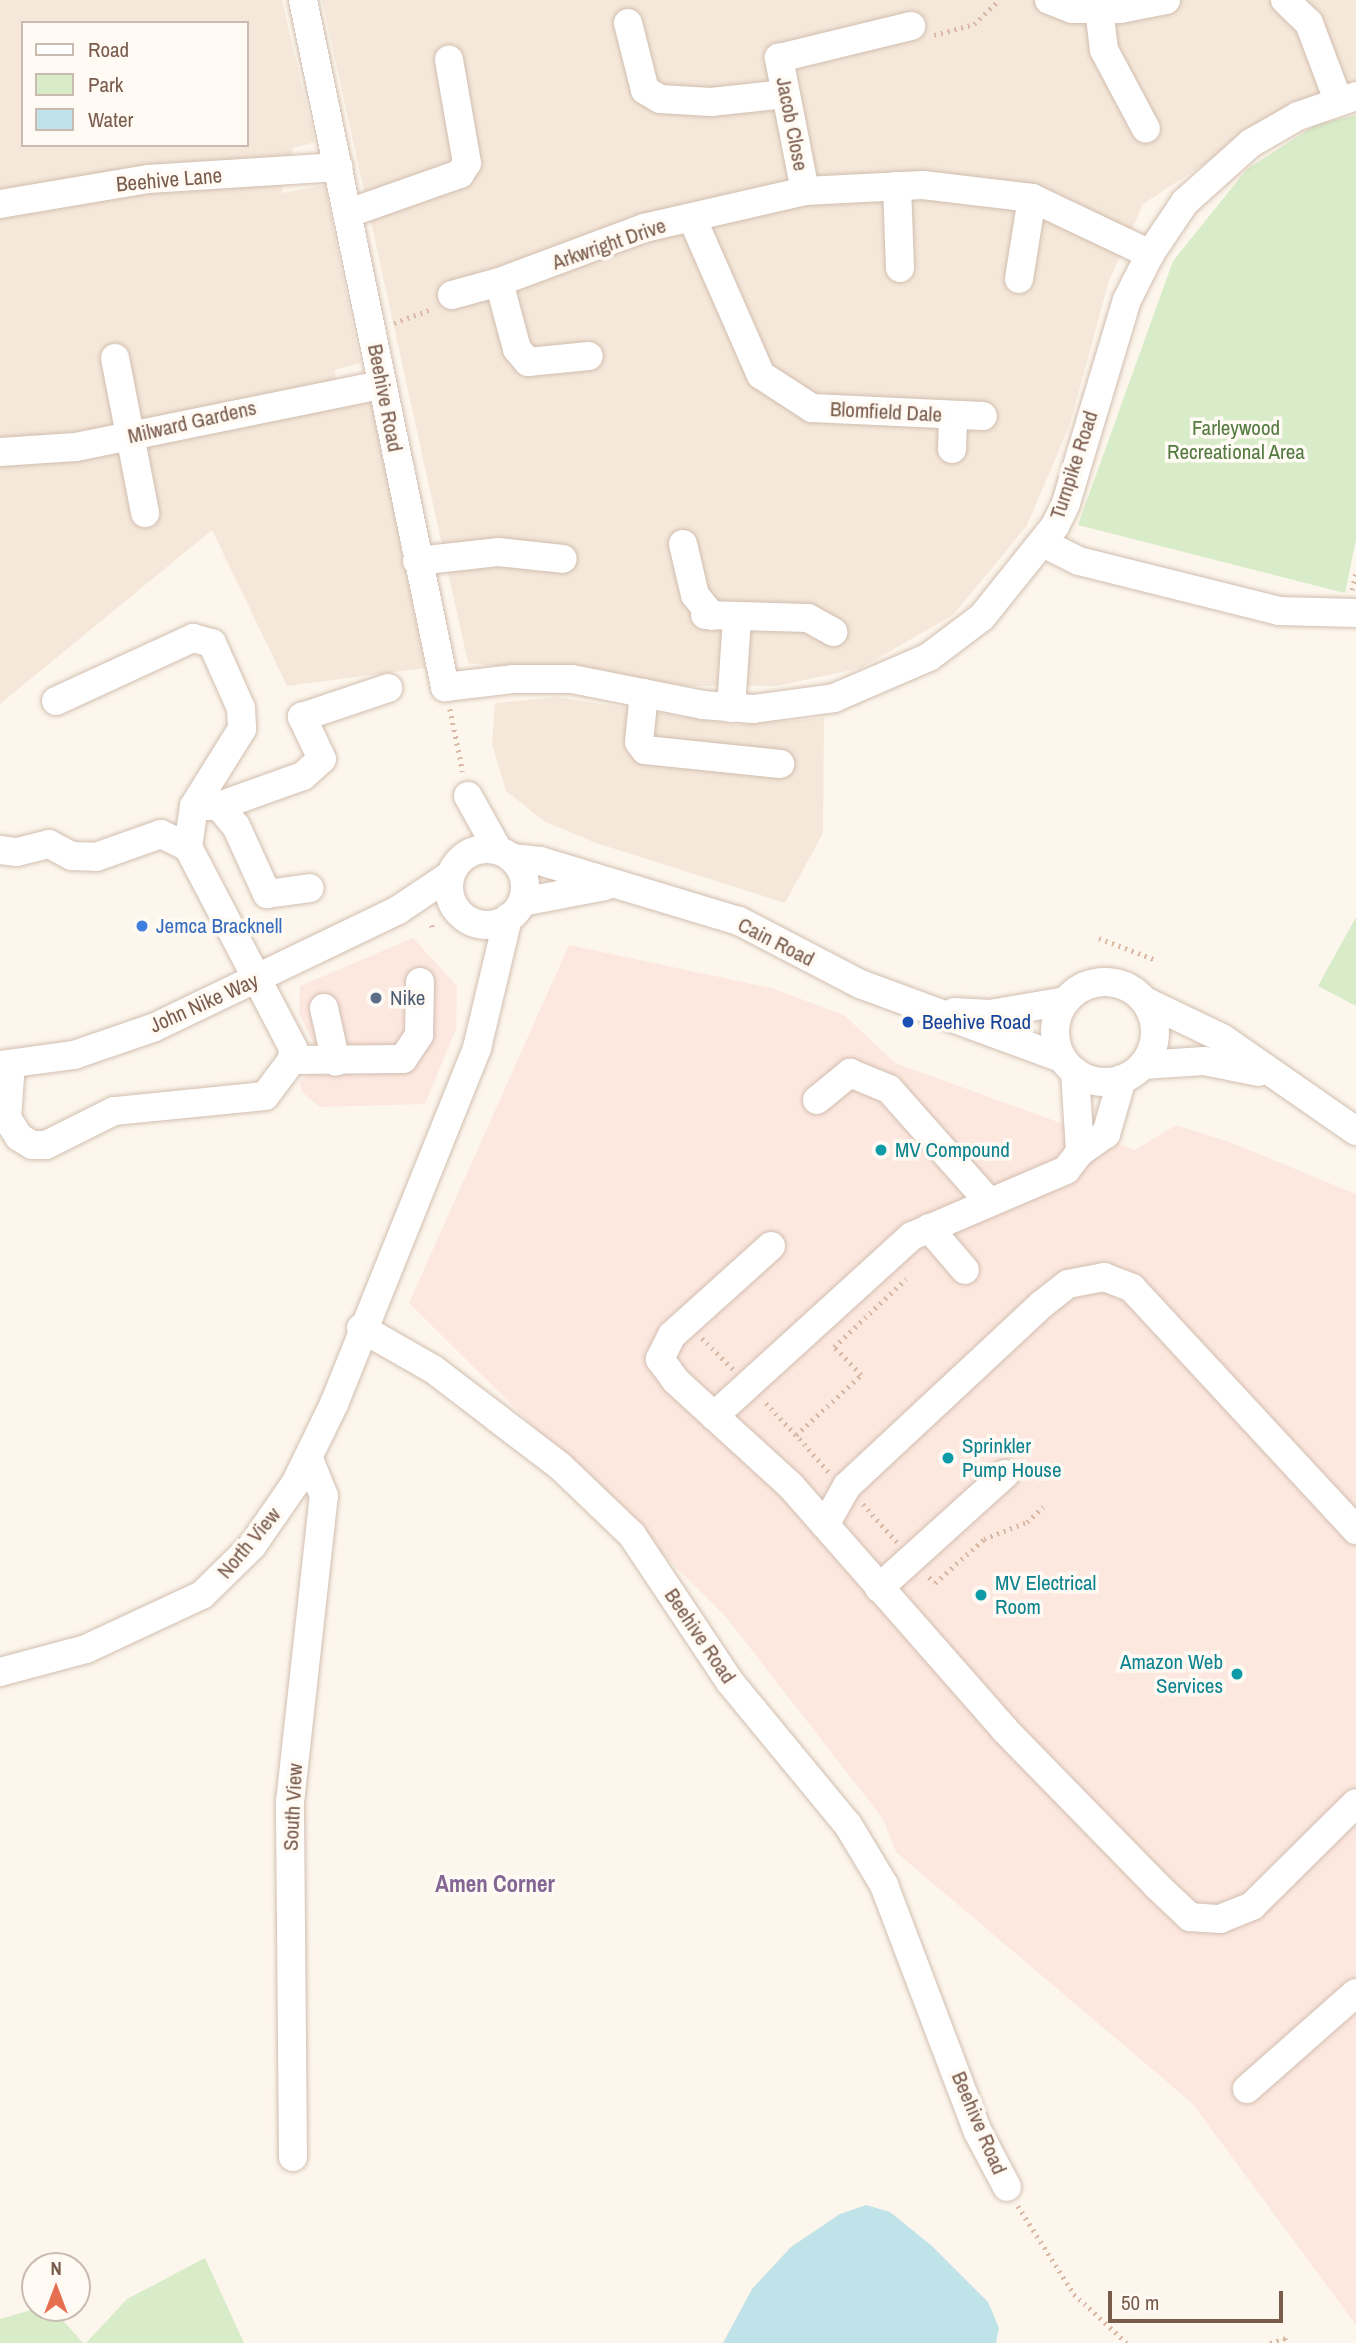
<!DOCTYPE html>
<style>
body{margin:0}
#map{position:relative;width:1356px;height:2343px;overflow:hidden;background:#fdf6ec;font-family:"Archivo Narrow",sans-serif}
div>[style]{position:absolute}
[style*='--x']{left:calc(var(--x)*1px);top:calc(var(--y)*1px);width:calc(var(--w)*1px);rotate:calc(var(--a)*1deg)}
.residential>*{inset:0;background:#f5e8da}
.commercial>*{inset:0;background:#fde8e0}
.green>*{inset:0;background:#d8ecc9}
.water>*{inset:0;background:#bfe3e8}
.path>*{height:4.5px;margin-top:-2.25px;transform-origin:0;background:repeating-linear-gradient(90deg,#d9b8a5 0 2px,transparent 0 7px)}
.roads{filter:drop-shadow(0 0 2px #d1beb0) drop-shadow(0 0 2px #d1beb0)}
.minor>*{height:28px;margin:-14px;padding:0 14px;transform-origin:14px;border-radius:14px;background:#fff}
.minor>.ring{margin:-14px;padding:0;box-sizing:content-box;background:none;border:28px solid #fff;border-radius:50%}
.dots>*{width:19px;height:19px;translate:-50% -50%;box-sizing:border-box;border:4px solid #fffaf3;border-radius:50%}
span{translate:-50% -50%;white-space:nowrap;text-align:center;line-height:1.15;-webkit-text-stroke:7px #fffaf3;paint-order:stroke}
.street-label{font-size:21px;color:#7a5c4d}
.park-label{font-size:21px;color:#537a41}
.shop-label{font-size:21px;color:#366cbe}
.left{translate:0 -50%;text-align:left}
.service-label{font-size:21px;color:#4e5e75}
.transit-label{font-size:21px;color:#164399}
.culture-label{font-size:21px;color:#0d838f}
.right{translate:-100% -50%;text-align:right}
.neighbourhood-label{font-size:23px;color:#846695;font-weight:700}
.legend{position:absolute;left:21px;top:21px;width:228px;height:126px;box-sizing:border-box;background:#fffaf3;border:2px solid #cabbb1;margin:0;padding:9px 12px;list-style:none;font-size:21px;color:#7a5c4d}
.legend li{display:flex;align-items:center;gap:14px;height:35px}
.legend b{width:35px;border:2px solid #cabbb1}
.north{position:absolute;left:21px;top:2252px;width:70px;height:70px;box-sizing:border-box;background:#fffaf3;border:2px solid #cabbb1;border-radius:50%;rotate:0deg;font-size:19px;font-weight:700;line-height:28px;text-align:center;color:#7a5c4d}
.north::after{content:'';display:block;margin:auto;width:24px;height:32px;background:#e76f51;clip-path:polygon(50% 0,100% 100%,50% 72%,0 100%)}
.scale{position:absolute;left:1108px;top:2291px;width:175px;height:32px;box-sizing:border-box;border:4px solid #7a5c4d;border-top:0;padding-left:9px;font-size:21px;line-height:24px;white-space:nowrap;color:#7a5c4d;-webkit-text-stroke:5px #fffaf3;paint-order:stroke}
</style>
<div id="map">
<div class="residential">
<i style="clip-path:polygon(evenodd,0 0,282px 0,315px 142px,293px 148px,281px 193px,325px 185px,360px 363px,335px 370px,336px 400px,371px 400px,425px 668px,287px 686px,212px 530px,0 704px,0 0,23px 23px,247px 23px,247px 145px,23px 145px,23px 23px)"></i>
<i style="clip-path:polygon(322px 0,1356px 0,1356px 81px,1304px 99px,1143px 204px,1109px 281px,1069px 427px,1026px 527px,953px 615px,861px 668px,777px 686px,688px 686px,468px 663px)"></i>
<i style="clip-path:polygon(557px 697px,737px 725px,824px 718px,823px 833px,785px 903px,593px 842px,544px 821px,506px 791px,492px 744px,495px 703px)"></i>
</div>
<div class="commercial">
<i style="clip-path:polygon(413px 938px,457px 986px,456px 1029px,425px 1104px,320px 1107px,302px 1092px,300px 1082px,322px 1060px,299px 1013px,300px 986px)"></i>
<i style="clip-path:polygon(569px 945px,771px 988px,844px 1015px,895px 1063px,1135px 1150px,1176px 1125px,1232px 1143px,1356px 1194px,1356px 2325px,1192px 2103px,896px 1852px,883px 1819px,726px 1617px,409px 1303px)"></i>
</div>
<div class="green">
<i style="clip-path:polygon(1356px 115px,1356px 540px,1345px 593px,1078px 525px,1173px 261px,1247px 169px,1317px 124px)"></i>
<i style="clip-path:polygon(1356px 917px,1356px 1006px,1318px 986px)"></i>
<i style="clip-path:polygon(205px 2258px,244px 2343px,86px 2343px,127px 2299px)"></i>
<i style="clip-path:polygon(38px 2308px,52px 2308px,83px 2343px,0 2343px,0 2319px)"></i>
</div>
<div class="water">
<i style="clip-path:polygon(866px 2205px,890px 2212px,932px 2246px,988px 2302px,999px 2328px,996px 2343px,723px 2343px,752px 2289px,791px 2247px,840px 2214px)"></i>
</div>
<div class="path">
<i style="--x:934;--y:35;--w:41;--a:-15.4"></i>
<i style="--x:974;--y:24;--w:35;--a:-44"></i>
<i style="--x:394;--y:323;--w:40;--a:-20.2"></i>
<i style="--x:1352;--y:590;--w:19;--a:-78"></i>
<i style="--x:450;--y:709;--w:64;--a:78.3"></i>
<i style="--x:432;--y:925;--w:5;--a:79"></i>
<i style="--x:1099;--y:938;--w:61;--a:21.1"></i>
<i style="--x:702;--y:1338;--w:44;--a:45"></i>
<i style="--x:766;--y:1403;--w:44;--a:46.8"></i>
<i style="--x:828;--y:1472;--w:49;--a:-130.9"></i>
<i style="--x:796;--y:1435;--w:88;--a:-42.7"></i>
<i style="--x:861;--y:1375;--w:39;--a:-134"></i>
<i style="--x:834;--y:1347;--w:99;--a:-43.4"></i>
<i style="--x:863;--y:1504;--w:51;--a:48.2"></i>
<i style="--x:929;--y:1577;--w:8;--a:45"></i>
<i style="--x:935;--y:1583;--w:66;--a:-41.9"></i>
<i style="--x:984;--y:1539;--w:46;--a:-21.6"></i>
<i style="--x:1027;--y:1522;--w:22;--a:-43"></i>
<i style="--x:1018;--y:2206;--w:104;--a:57.5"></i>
<i style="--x:1074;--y:2294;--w:72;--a:42.8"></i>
<i style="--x:1270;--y:2343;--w:16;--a:-18"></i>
<i style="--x:1285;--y:2338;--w:5;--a:79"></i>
</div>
<div class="roads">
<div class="minor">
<i style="--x:303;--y:0;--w:702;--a:78.32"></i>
<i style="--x:445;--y:687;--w:68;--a:-6.7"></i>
<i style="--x:513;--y:679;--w:59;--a:0"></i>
<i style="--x:572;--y:679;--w:134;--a:11.2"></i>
<i style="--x:703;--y:705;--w:50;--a:4.6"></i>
<i style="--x:753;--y:709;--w:82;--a:-7.7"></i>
<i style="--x:834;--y:698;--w:103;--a:-23.3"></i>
<i style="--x:929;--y:657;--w:66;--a:-37"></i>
<i style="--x:982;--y:617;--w:117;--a:-51.3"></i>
<i style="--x:1055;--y:526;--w:25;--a:-64"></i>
<i style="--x:1066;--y:503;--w:212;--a:-73.3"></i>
<i style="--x:1127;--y:300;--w:51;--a:-63.4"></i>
<i style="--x:1150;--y:254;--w:63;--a:-56.1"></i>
<i style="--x:1185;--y:202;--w:89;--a:-41.8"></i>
<i style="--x:1251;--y:143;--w:54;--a:-29.9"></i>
<i style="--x:1298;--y:116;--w:61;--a:-19"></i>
<i style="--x:1049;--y:0;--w:25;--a:21"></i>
<i style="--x:1072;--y:9;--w:48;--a:0"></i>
<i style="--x:1120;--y:9;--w:47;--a:-11.1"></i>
<i style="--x:1285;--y:0;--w:33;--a:44"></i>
<i style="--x:1309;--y:23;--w:82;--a:69.4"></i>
<i style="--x:1099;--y:9;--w:41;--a:83"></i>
<i style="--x:1104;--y:50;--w:89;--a:62"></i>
<i style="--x:628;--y:23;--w:69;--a:75.8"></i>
<i style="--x:645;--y:90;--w:17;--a:31"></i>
<i style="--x:660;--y:99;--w:51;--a:3.4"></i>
<i style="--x:711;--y:102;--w:75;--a:-6.1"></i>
<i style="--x:897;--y:186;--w:82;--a:87.9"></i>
<i style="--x:805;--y:191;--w:136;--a:-101.1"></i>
<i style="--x:779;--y:58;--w:136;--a:-13.6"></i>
<i style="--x:0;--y:204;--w:150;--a:-9.6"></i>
<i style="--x:148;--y:179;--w:191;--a:-3.6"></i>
<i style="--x:349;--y:213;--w:118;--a:-19.4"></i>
<i style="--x:460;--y:174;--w:13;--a:-58"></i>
<i style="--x:467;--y:163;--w:105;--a:-99.9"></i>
<i style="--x:692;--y:218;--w:171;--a:66.3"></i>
<i style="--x:761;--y:375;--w:61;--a:32.9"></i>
<i style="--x:812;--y:408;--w:171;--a:2.7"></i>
<i style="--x:1019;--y:279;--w:82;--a:-80.9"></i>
<i style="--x:499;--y:282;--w:69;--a:75"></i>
<i style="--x:517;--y:349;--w:17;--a:50"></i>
<i style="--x:528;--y:362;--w:61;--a:-5.6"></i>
<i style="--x:452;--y:295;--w:49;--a:-15.5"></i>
<i style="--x:499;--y:282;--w:155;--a:-20.4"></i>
<i style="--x:644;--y:228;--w:165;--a:-12.9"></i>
<i style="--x:805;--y:191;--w:118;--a:-2.9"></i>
<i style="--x:923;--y:185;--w:110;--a:6.8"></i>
<i style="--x:1032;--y:198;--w:131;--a:25.4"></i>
<i style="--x:115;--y:358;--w:158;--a:79"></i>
<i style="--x:952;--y:449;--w:34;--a:-88"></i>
<i style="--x:0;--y:452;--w:76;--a:-3.8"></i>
<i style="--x:76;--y:447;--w:312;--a:-11.5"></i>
<i style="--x:1043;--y:543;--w:40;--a:26.6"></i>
<i style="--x:1079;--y:561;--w:206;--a:14"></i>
<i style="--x:1279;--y:611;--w:77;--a:1.5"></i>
<i style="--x:683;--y:544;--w:52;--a:76.8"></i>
<i style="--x:695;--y:595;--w:27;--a:51"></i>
<i style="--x:417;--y:561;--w:81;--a:-6.3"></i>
<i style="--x:498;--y:552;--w:65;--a:6.1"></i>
<i style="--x:705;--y:615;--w:103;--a:1.7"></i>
<i style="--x:808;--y:618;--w:29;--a:29"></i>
<i style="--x:644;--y:693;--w:49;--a:95.8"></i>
<i style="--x:639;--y:742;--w:10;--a:53"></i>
<i style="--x:645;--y:750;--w:136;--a:5.9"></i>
<i style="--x:56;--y:701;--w:151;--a:-24.7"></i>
<i style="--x:193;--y:638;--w:20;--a:15"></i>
<i style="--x:212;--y:643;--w:71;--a:66"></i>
<i style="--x:241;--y:708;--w:21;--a:87"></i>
<i style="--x:242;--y:729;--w:91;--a:121.9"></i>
<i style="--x:194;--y:806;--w:41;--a:98.3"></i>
<i style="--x:731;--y:708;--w:90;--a:-86.2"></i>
<i style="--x:468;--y:796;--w:62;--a:60.9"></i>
<i style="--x:194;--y:806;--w:25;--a:0"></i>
<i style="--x:219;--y:806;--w:89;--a:-19.7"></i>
<i style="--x:303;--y:776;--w:25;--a:-42"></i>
<i style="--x:322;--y:759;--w:47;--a:-115.5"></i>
<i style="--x:302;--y:717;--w:91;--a:-18.6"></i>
<i style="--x:219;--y:806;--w:26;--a:50"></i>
<i style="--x:236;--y:826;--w:75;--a:65.5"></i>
<i style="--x:267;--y:894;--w:43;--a:-7.9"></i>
<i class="ring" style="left:449px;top:849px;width:48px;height:48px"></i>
<i style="--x:0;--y:850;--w:17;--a:7"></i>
<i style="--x:17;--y:852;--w:33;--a:-14"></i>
<i style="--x:49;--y:844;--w:26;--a:28"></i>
<i style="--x:72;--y:856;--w:24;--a:2"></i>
<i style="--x:96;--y:857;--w:69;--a:-19.5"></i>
<i style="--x:161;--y:834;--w:30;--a:26"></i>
<i style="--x:188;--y:847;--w:227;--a:62.4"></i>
<i style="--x:293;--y:1048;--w:12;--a:95"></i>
<i style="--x:292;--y:1060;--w:45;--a:126.9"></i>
<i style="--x:265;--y:1096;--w:152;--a:174.3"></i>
<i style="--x:114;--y:1111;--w:76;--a:153.4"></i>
<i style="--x:46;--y:1145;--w:14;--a:180"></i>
<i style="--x:32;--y:1145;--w:15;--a:-148"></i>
<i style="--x:19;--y:1137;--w:22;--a:-122"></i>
<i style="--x:7;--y:1118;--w:54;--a:-85.8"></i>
<i style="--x:512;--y:858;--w:28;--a:6"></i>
<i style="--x:540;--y:861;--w:208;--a:16.8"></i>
<i style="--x:739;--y:921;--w:136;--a:27.5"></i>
<i style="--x:860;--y:984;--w:214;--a:20.2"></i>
<i style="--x:522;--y:902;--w:85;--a:-10.9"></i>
<i class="ring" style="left:1055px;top:982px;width:72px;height:72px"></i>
<i style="--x:1145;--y:1001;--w:85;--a:25.7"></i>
<i style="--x:1222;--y:1038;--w:163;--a:34.8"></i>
<i style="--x:324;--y:1008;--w:55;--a:77.5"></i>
<i style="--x:954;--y:1012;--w:36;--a:3"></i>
<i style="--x:990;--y:1014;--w:77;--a:-9.7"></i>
<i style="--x:292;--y:1060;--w:111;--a:-0.5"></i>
<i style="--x:403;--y:1059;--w:29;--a:-56"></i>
<i style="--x:419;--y:1035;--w:53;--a:-88.9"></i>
<i style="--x:0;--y:1065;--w:75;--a:-7.7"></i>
<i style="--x:74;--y:1055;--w:83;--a:-18.9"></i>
<i style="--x:153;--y:1028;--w:272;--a:-25.7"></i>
<i style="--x:398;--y:910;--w:63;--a:-33.9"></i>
<i style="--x:1143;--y:1065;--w:61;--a:-3.8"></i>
<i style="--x:1204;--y:1061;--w:56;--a:11.3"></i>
<i style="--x:1075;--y:1072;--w:80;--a:86.4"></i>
<i style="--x:817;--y:1100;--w:43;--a:-39.3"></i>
<i style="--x:850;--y:1073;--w:42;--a:22.3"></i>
<i style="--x:889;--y:1089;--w:149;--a:48.5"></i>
<i style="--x:929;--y:1228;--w:55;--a:49.4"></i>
<i style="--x:771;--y:1246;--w:133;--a:138"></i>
<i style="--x:672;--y:1335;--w:27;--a:117"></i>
<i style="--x:660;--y:1359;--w:27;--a:54"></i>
<i style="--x:676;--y:1381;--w:156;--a:42.4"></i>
<i style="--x:791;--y:1486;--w:325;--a:48.7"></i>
<i style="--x:1005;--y:1730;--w:216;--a:45.7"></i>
<i style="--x:1156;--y:1885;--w:47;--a:43.3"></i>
<i style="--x:1190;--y:1917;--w:30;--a:4"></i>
<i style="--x:1220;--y:1919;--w:35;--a:-22"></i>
<i style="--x:1252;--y:1906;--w:146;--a:-44.7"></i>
<i style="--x:361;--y:1328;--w:83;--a:29.7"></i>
<i style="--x:433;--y:1369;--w:81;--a:37.4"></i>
<i style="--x:497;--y:1418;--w:79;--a:37.3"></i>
<i style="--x:560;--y:1466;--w:100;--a:43.8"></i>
<i style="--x:632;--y:1535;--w:177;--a:56.3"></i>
<i style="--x:730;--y:1682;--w:185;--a:50.5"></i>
<i style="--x:848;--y:1825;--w:70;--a:59"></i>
<i style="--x:884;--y:1885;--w:264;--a:69.2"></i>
<i style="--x:978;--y:2132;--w:62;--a:62.2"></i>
<i style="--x:714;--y:1416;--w:268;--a:-42.3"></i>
<i style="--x:912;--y:1236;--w:168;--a:-23.2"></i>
<i style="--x:1066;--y:1170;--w:23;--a:-52"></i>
<i style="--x:1080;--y:1152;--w:32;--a:-35"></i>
<i style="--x:1106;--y:1134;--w:57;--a:-73.8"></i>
<i style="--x:825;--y:1525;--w:45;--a:-60.6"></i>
<i style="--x:847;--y:1486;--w:265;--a:-43"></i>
<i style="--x:1041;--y:1305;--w:34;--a:-38"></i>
<i style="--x:1068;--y:1284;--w:37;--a:-11"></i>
<i style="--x:1104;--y:1277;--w:30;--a:21"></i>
<i style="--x:1132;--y:1288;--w:330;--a:47.2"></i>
<i style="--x:879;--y:1588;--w:170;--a:-42.1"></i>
<i style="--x:0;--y:1672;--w:89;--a:-15"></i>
<i style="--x:86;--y:1649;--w:128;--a:-25"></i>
<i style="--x:202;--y:1595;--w:70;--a:-44.4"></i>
<i style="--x:252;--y:1546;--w:75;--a:-55.3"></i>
<i style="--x:295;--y:1484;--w:89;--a:-64"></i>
<i style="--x:334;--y:1404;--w:384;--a:-68.1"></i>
<i style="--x:477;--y:1048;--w:134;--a:-76.6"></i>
<i style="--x:1247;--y:2089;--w:145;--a:-41.4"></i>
<i style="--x:293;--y:2157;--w:355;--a:-90.5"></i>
<i style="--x:290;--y:1802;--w:308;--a:-83.7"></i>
<i style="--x:324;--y:1496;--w:38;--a:-112"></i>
</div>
</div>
<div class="dots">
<i style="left:142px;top:926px;background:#3f7fe0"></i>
<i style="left:376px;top:998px;background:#5c6f8a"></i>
<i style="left:908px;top:1022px;background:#1a4fb4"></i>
<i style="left:881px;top:1150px;background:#0f9aa8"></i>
<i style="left:948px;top:1458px;background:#0f9aa8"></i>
<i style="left:981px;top:1595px;background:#0f9aa8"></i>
<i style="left:1237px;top:1674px;background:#0f9aa8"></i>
</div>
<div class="street-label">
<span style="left:792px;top:124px;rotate:79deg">Jacob Close</span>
<span style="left:169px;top:180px;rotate:-5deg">Beehive Lane</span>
<span style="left:609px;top:244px;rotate:-19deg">Arkwright Drive</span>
<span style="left:385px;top:398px;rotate:79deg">Beehive Road</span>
<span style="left:886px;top:412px;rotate:3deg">Blomfield Dale</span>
<span style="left:192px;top:422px;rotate:-13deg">Milward Gardens</span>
<span style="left:1074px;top:465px;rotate:-72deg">Turnpike Road</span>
<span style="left:776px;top:942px;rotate:27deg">Cain Road</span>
<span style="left:204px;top:1003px;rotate:-24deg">John Nike Way</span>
<span style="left:249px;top:1543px;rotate:-50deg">North View</span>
<span style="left:700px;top:1636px;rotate:56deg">Beehive Road</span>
<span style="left:293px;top:1807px;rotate:-87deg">South View</span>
<span style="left:979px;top:2123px;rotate:67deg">Beehive Road</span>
</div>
<div class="park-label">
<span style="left:1236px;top:440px">Farleywood<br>Recreational Area</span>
</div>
<div class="shop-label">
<span class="left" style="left:156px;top:926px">Jemca Bracknell</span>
</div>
<div class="service-label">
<span class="left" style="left:390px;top:998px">Nike</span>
</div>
<div class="transit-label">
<span class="left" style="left:922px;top:1022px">Beehive Road</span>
</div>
<div class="culture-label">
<span class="left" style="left:895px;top:1150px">MV Compound</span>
<span class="left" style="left:962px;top:1458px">Sprinkler<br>Pump House</span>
<span class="left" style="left:995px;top:1595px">MV Electrical<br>Room</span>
<span class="right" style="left:1223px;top:1674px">Amazon Web<br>Services</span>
</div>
<div class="neighbourhood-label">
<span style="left:495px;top:1884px">Amen Corner</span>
</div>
<ul class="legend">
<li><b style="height:9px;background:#fff"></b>Road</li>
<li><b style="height:19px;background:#d8ecc9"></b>Park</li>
<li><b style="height:19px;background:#bfe3e8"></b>Water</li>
</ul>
<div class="north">N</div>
<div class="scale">50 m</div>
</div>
